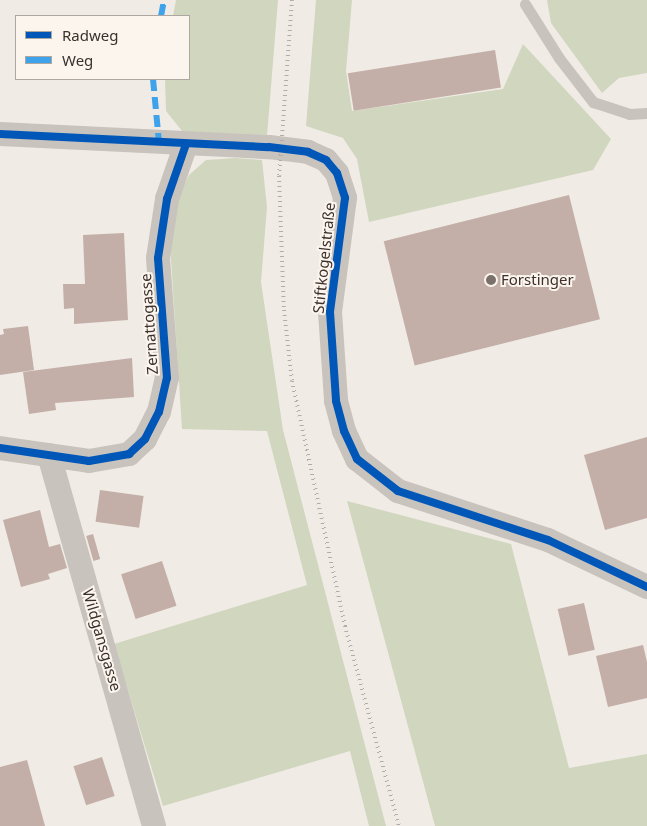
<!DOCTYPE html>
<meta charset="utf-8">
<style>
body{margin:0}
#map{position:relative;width:647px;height:826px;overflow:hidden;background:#f0ebe5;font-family:"Noto Sans",sans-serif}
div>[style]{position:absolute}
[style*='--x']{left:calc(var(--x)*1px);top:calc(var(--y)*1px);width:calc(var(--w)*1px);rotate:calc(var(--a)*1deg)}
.green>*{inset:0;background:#d1d6bf}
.building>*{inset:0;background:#c3afa7;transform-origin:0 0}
.lane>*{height:11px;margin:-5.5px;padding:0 5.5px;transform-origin:5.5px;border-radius:5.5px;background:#c9c3be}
.street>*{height:24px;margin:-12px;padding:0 12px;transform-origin:12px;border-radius:12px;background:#c9c3be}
.rail>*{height:4px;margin-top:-2px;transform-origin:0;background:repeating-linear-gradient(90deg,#b1aca8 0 1px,transparent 0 5px)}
.quiet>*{height:6px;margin-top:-3px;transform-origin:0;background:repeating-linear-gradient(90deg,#3fa3eb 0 12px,transparent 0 18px)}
.cycleway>*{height:8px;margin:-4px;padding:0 4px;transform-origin:4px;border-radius:4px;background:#0057b8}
.dots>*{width:14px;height:14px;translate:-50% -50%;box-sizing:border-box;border:2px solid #fbf5ee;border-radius:50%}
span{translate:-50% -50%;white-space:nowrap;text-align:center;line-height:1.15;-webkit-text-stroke:4px #fbf5ee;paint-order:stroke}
.street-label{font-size:15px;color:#3b302b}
.poi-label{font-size:15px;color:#3b302b}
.left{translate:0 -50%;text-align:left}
.legend{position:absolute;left:15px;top:15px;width:175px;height:65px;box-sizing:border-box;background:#fbf5ee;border:1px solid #aea6a0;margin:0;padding:6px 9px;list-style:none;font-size:15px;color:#3b302b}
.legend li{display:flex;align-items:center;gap:10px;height:25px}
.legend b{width:25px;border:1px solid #aea6a0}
</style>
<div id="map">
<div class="green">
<i style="clip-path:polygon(176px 0,278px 0,267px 136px,183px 132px,166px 111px,165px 79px,189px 79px,189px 16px,173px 16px)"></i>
<i style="clip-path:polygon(316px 0,352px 0,346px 71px,352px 111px,503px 89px,523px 44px,611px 139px,593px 170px,369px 222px,357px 159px,343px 138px,306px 126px)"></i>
<i style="clip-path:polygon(547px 0,647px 0,647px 73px,619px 78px,602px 93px,551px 23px)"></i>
<i style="clip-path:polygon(235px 158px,262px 160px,267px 207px,261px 282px,283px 430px,386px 826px,369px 826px,350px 751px,163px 806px,114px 644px,307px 585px,267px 431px,182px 429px,170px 244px,178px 197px,189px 175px,206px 160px)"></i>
<i style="clip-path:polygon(347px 501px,511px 544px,569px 768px,647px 754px,647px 826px,435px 826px)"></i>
</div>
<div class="building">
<i style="left:495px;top:50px;width:38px;height:149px;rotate:81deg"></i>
<i style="left:569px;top:195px;width:128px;height:191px;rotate:76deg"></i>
<i style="clip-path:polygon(124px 233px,128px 320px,74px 324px,74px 308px,64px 309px,63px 284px,85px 284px,83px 235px)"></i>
<i style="clip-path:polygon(28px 326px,34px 370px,0 375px,0 335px,4px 334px,3px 329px)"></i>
<i style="clip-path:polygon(132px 358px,134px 397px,55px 403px,56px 410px,29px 414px,23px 372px)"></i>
<i style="clip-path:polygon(647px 437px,647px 518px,605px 530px,584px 455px)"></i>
<i style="left:100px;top:490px;width:44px;height:32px;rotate:8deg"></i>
<i style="clip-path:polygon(40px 510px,49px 547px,60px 544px,67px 568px,48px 574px,50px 579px,21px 587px,3px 520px)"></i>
<i style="left:93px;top:534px;width:26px;height:7px;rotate:74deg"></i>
<i style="left:162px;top:561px;width:47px;height:43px;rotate:72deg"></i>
<i style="left:584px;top:603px;width:48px;height:27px;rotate:77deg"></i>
<i style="clip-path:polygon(643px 645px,647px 662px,647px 698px,608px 707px,596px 656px)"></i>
<i style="left:102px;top:757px;width:41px;height:30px;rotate:72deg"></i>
<i style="clip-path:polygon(27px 760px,45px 826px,0 826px,0 767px)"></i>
</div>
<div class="lane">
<i style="--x:525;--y:4;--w:64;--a:57.8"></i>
<i style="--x:559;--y:58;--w:56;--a:52.3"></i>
<i style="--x:593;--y:102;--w:38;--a:18"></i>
<i style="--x:629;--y:114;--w:18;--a:-3"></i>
</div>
<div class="street">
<i style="--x:0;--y:134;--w:269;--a:2.8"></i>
<i style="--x:269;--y:147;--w:39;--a:7"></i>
<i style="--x:308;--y:152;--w:20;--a:24"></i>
<i style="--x:326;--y:160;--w:17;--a:50"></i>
<i style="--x:337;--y:173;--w:26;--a:72"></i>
<i style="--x:345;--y:198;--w:115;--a:97.5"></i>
<i style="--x:330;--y:312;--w:89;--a:86.1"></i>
<i style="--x:336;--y:401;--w:31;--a:75"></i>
<i style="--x:344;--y:431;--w:31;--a:65"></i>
<i style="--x:357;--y:459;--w:52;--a:38"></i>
<i style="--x:398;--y:491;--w:158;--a:18.1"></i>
<i style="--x:548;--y:540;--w:110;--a:25.4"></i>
<i style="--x:0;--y:448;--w:90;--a:8.3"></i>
<i style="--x:89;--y:461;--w:41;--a:-9.9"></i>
<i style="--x:129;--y:454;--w:22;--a:-43"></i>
<i style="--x:145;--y:439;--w:30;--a:-63"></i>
<i style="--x:159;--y:412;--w:35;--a:-77"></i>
<i style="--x:167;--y:378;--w:120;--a:-94.3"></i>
<i style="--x:158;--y:258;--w:60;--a:-81.3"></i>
<i style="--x:167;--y:199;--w:58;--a:-70.9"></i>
<i style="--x:49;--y:455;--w:386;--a:74.2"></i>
</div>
<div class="rail">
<i style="--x:292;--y:0;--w:176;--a:94.2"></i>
<i style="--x:279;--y:176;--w:134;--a:87.9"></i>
<i style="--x:284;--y:310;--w:71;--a:83.6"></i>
<i style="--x:292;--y:381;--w:251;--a:77.8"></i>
<i style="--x:345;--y:626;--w:207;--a:74.9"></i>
</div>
<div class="quiet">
<i style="--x:161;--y:16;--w:16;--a:-79"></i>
<i style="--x:153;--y:79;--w:63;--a:84.6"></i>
</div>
<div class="cycleway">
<i style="--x:0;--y:134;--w:269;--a:2.8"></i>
<i style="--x:269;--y:147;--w:39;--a:7"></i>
<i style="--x:308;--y:152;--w:20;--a:24"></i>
<i style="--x:326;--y:160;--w:17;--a:50"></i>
<i style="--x:337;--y:173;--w:26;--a:72"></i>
<i style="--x:345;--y:198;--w:115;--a:97.5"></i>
<i style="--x:330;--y:312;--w:89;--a:86.1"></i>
<i style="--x:336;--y:401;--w:31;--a:75"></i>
<i style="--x:344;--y:431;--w:31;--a:65"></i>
<i style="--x:357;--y:459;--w:52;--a:38"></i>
<i style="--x:398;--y:491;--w:158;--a:18.1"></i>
<i style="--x:548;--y:540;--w:110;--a:25.4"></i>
<i style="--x:0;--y:448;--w:90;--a:8.3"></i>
<i style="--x:89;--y:461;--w:41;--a:-9.9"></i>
<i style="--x:129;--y:454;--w:22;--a:-43"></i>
<i style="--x:145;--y:439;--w:30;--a:-63"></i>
<i style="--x:159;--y:412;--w:35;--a:-77"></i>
<i style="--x:167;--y:378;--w:120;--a:-94.3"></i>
<i style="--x:158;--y:258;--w:60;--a:-81.3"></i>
<i style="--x:167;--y:199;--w:58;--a:-70.9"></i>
</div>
<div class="dots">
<i style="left:491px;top:280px;background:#7a716c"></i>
</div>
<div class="street-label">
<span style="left:324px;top:258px;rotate:-84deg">Stiftkogelstraße</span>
<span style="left:149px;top:324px;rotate:-94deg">Zernattogasse</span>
<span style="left:102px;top:640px;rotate:74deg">Wildgansgasse</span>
</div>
<div class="poi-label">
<span class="left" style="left:501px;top:280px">Forstinger</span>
</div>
<ul class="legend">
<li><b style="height:6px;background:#0057b8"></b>Radweg</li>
<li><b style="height:6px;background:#3fa3eb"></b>Weg</li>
</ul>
</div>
